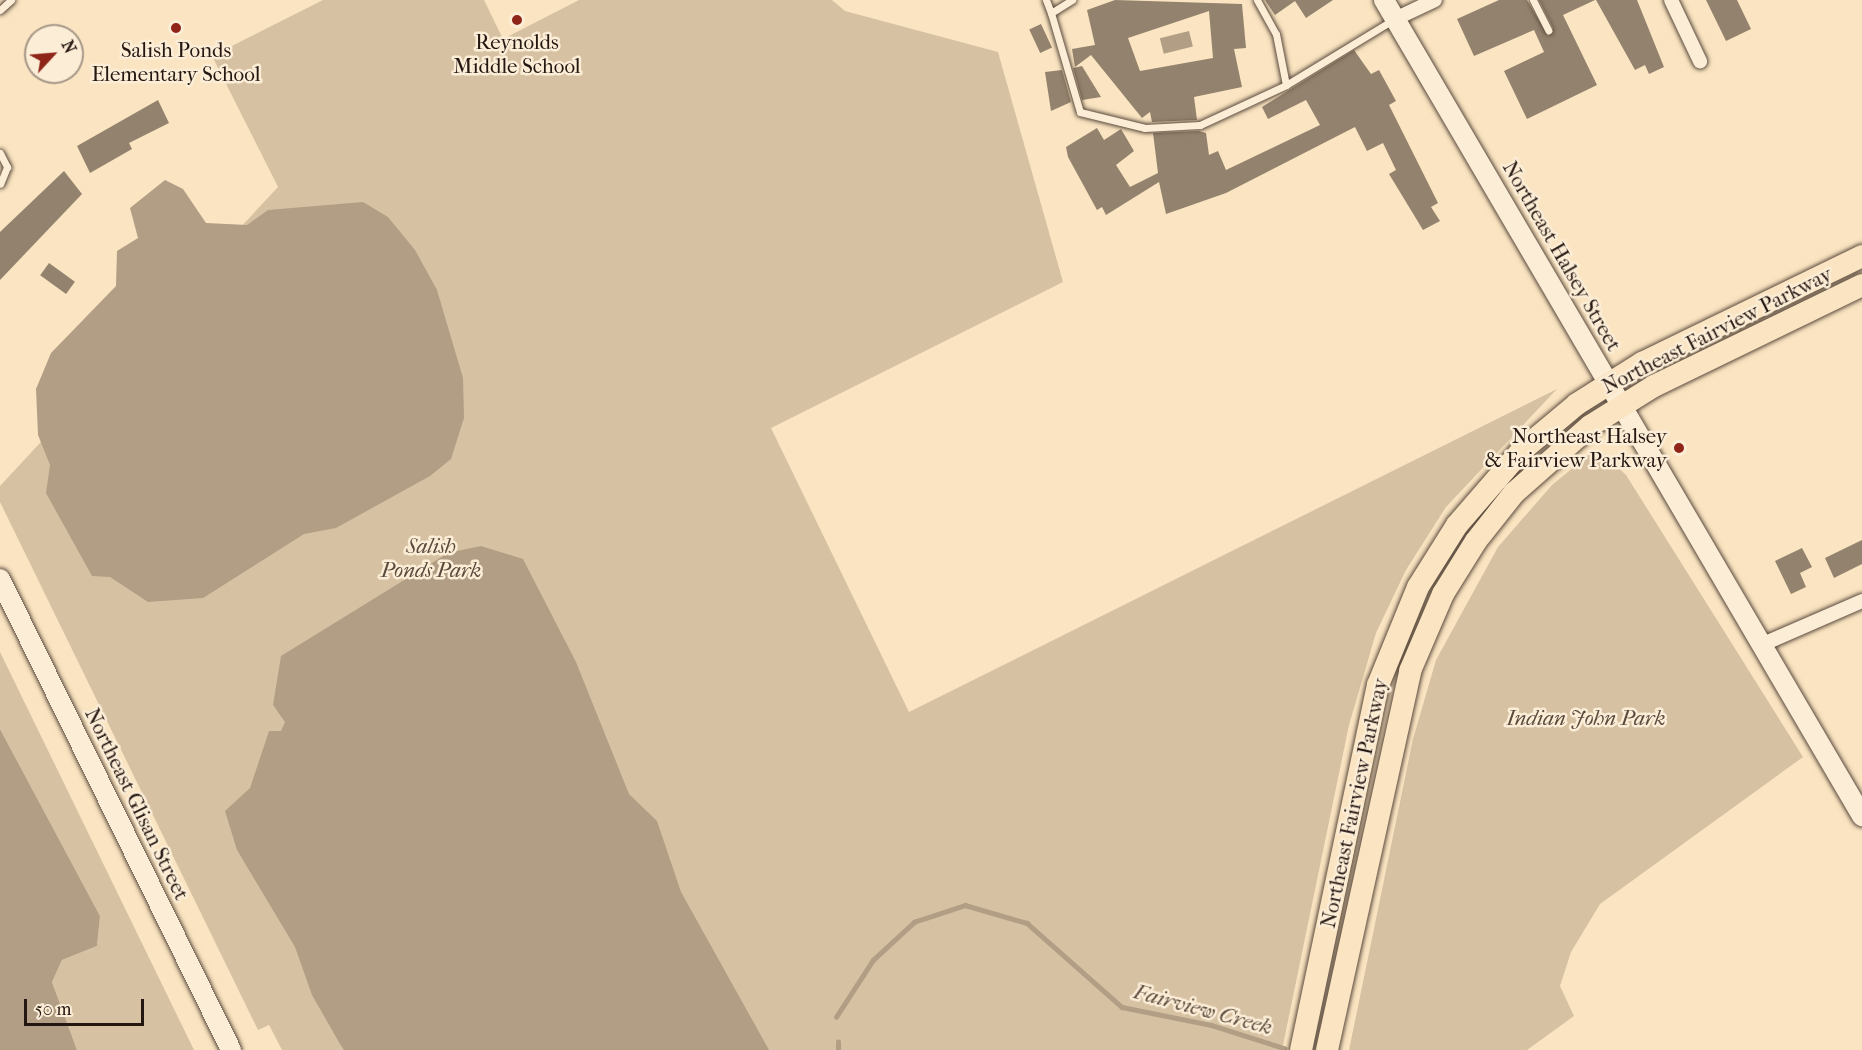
<!DOCTYPE html>
<style>
body{margin:0}
#map{position:relative;width:1862px;height:1050px;overflow:hidden;background:#fae4c1;font-family:"IM FELL French Canon",serif}
div>[style]{position:absolute}
[style*='--x']{left:calc(var(--x)*1px);top:calc(var(--y)*1px);width:calc(var(--w)*1px);rotate:calc(var(--a)*1deg)}
.green>*{inset:0;background:#d6c1a3}
.water>*{inset:0;background:#b19e85;transform-origin:0 0}
.stream>*{height:4.5px;margin:-2.25px;padding:0 2.25px;transform-origin:2.25px;border-radius:2.25px;background:#b19e85}
.building>*{inset:0;background:#93826d;transform-origin:0 0}
.roads{filter:drop-shadow(0 0 2px #5a4a3d) drop-shadow(0 0 2px #5a4a3d)}
.lane>*{height:7px;margin:-3.5px;padding:0 3.5px;transform-origin:3.5px;border-radius:3.5px;background:#fcedd7}
.street>*{height:14px;margin:-7px;padding:0 7px;transform-origin:7px;border-radius:7px;background:#fcedd7}
.secondary>*{height:20px;margin:-10px;padding:0 10px;transform-origin:10px;border-radius:10px;background:#fcedd7}
.primary>*{height:22px;margin:-11px;padding:0 11px;transform-origin:11px;border-radius:11px;background:#fae4c1}
.dots>*{width:16px;height:16px;translate:-50% -50%;box-sizing:border-box;border:3px solid #fcedd7;border-radius:50%}
span{translate:-50% -50%;white-space:nowrap;text-align:center;line-height:1.15;-webkit-text-stroke:5px #fcedd7;paint-order:stroke}
.poi-label{font-size:21px;color:#241711}
.right{translate:-100% -50%;text-align:right}
.street-label{font-size:21px;color:#241711}
.park-label{font-size:21px;color:#594a3d;font-style:italic}
.water-label{font-size:22px;color:#5c4d3f;font-style:italic}
.north{position:absolute;left:24px;top:24px;width:60px;height:60px;box-sizing:border-box;background:#fcedd7;border:2px solid #a69788;border-radius:50%;rotate:64deg;font-size:16px;font-weight:700;line-height:24px;text-align:center;color:#241711}
.north::after{content:'';display:block;margin:auto;width:21px;height:27px;background:#8f2418;clip-path:polygon(50% 0,100% 100%,50% 72%,0 100%)}
.scale{position:absolute;left:24px;top:999px;width:120px;height:27px;box-sizing:border-box;border:3px solid #241711;border-top:0;padding-left:8px;font-size:18px;line-height:21px;white-space:nowrap;color:#241711;-webkit-text-stroke:4px #fcedd7;paint-order:stroke}
</style>
<div id="map">
<div class="green">
<i style="clip-path:polygon(323px 0,484px 0,503px 39px,579px 0,832px 0,845px 11px,998px 52px,1063px 282px,771px 428px,909px 712px,1557px 389px,1446px 507px,1406px 570px,1376px 633px,1349px 725px,1282px 1050px,282px 1050px,269px 1025px,258px 1030px,0 502px,0 486px,278px 187px,212px 56px)"></i>
<i style="clip-path:polygon(1591px 453px,1604px 454px,1626px 475px,1803px 757px,1600px 904px,1571px 952px,1560px 986px,1574px 1016px,1527px 1050px,1349px 1050px,1413px 739px,1436px 660px,1498px 547px,1552px 485px)"></i>
<i style="clip-path:polygon(0 652px,194px 1050px,77px 1050px,52px 982px,62px 960px,97px 946px,100px 916px,0 729px)"></i>
</div>
<div class="water">
<i style="left:1189px;top:31px;width:16px;height:30px;rotate:76deg"></i>
<i style="clip-path:polygon(165px 180px,183px 189px,206px 223px,247px 225px,268px 210px,363px 202px,388px 217px,415px 250px,437px 290px,463px 378px,464px 418px,451px 459px,430px 476px,336px 528px,304px 534px,203px 598px,148px 602px,110px 577px,92px 576px,46px 493px,50px 465px,38px 435px,36px 389px,51px 353px,116px 286px,117px 251px,138px 238px,130px 208px)"></i>
<i style="clip-path:polygon(481px 546px,523px 559px,576px 662px,629px 794px,657px 821px,681px 892px,769px 1050px,344px 1050px,340px 1044px,312px 995px,295px 947px,237px 850px,225px 811px,250px 788px,269px 731px,281px 731px,285px 722px,273px 705px,281px 656px,448px 553px)"></i>
<i style="clip-path:polygon(0 729px,100px 916px,97px 946px,62px 960px,52px 982px,77px 1050px,0 1050px)"></i>
</div>
<div class="stream">
<i style="--x:836;--y:1017;--w:68;--a:-57"></i>
<i style="--x:873;--y:960;--w:56;--a:-42.8"></i>
<i style="--x:914;--y:922;--w:54;--a:-18.4"></i>
<i style="--x:965;--y:905;--w:65;--a:16.2"></i>
<i style="--x:1027;--y:923;--w:127;--a:41.5"></i>
<i style="--x:1122;--y:1007;--w:91;--a:11.4"></i>
<i style="--x:1211;--y:1025;--w:77;--a:17.5"></i>
<i style="--x:838;--y:1050;--w:8;--a:-90"></i>
</div>
<div class="building">
<i style="clip-path:polygon(evenodd,1115px 0,1242px 4px,1246px 48px,1234px 49px,1242px 87px,1194px 97px,1197px 120px,1152px 122px,1150px 112px,1142px 118px,1091px 55px,1075px 67px,1072px 49px,1095px 45px,1087px 10px,1115px 0,1209px 11px,1213px 58px,1140px 71px,1128px 38px,1209px 11px)"></i>
<i style="clip-path:polygon(1265px 0,1333px 0,1306px 18px,1295px 1px,1275px 15px)"></i>
<i style="clip-path:polygon(1499px 0,1527px 0,1548px 36px,1553px 28px,1539px 0,1595px 0,1563px 15px,1597px 85px,1527px 119px,1504px 71px,1544px 52px,1534px 30px,1474px 56px,1457px 19px)"></i>
<i style="clip-path:polygon(1596px 0,1637px 0,1664px 67px,1649px 74px,1645px 65px,1635px 70px)"></i>
<i style="clip-path:polygon(1706px 0,1737px 0,1751px 29px,1726px 41px)"></i>
<i style="left:1041px;top:24px;width:26px;height:13px;rotate:65deg"></i>
<i style="clip-path:polygon(1354px 50px,1371px 74px,1379px 70px,1396px 101px,1389px 105px,1438px 203px,1431px 207px,1440px 221px,1423px 230px,1389px 174px,1396px 170px,1383px 143px,1367px 151px,1355px 127px,1226px 193px,1166px 214px,1159px 182px,1106px 215px,1102px 207px,1097px 210px,1068px 157px,1066px 147px,1097px 128px,1104px 140px,1121px 129px,1134px 151px,1116px 165px,1130px 187px,1158px 173px,1153px 133px,1199px 131px,1206px 133px,1209px 155px,1218px 151px,1226px 170px,1320px 125px,1306px 100px,1268px 119px,1262px 107px)"></i>
<i style="clip-path:polygon(1082px 66px,1101px 97px,1082px 100px,1073px 68px)"></i>
<i style="clip-path:polygon(1062px 70px,1071px 102px,1051px 111px,1045px 72px)"></i>
<i style="clip-path:polygon(158px 100px,169px 123px,129px 143px,132px 149px,90px 173px,77px 146px)"></i>
<i style="clip-path:polygon(64px 171px,82px 194px,0 280px,0 232px)"></i>
<i style="left:49px;top:263px;width:32px;height:15px;rotate:36deg"></i>
<i style="clip-path:polygon(1862px 540px,1862px 564px,1834px 578px,1825px 558px)"></i>
<i style="clip-path:polygon(1802px 548px,1812px 567px,1800px 573px,1806px 587px,1791px 594px,1775px 561px)"></i>
</div>
<div class="roads">
<div class="lane">
<i style="--x:1046;--y:0;--w:14;--a:69"></i>
<i style="--x:1051;--y:13;--w:25;--a:-32"></i>
<i style="--x:1257;--y:0;--w:39;--a:61"></i>
<i style="--x:1276;--y:34;--w:52;--a:78.9"></i>
<i style="--x:1286;--y:85;--w:125;--a:-31.3"></i>
<i style="--x:1533;--y:0;--w:34;--a:63"></i>
<i style="--x:0;--y:10;--w:15;--a:-42"></i>
<i style="--x:1051;--y:13;--w:103;--a:73.7"></i>
<i style="--x:1080;--y:112;--w:67;--a:13.8"></i>
<i style="--x:1145;--y:128;--w:55;--a:-3.1"></i>
<i style="--x:1200;--y:125;--w:95;--a:-24.9"></i>
<i style="--x:0;--y:153;--w:16;--a:63"></i>
<i style="--x:7;--y:167;--w:18;--a:112"></i>
</div>
<div class="street">
<i style="--x:1671;--y:0;--w:68;--a:64.6"></i>
<i style="--x:1395;--y:19;--w:44;--a:-25.4"></i>
<i style="--x:1761;--y:645;--w:110;--a:-23.5"></i>
</div>
<div class="secondary">
<i style="--x:1384;--y:0;--w:946;--a:59.64"></i>
<i style="--x:0;--y:579;--w:525;--a:63.87"></i>
</div>
<div class="primary">
<i style="--x:1301;--y:1050;--w:373;--a:-78.1"></i>
<i style="--x:1378;--y:685;--w:106;--a:-67.8"></i>
<i style="--x:1418;--y:587;--w:73;--a:-57.8"></i>
<i style="--x:1457;--y:525;--w:98;--a:-49.1"></i>
<i style="--x:1521;--y:451;--w:73;--a:-40"></i>
<i style="--x:1577;--y:404;--w:77;--a:-32.2"></i>
<i style="--x:1642;--y:363;--w:245;--a:-25.9"></i>
<i style="--x:1327;--y:1050;--w:388;--a:-77.6"></i>
<i style="--x:1410;--y:671;--w:84;--a:-66.8"></i>
<i style="--x:1443;--y:594;--w:62;--a:-58.1"></i>
<i style="--x:1476;--y:541;--w:61;--a:-51.6"></i>
<i style="--x:1514;--y:493;--w:101;--a:-41.4"></i>
<i style="--x:1590;--y:426;--w:75;--a:-32"></i>
<i style="--x:1654;--y:386;--w:231;--a:-25.9"></i>
</div>
</div>
<div class="dots">
<i style="left:517px;top:20px;background:#8f2418"></i>
<i style="left:176px;top:28px;background:#8f2418"></i>
<i style="left:1679px;top:448px;background:#8f2418"></i>
</div>
<div class="poi-label">
<span style="left:517px;top:54px">Reynolds<br>Middle School</span>
<span style="left:176px;top:62px">Salish Ponds<br>Elementary School</span>
<span class="right" style="left:1667px;top:448px">Northeast Halsey<br>&amp; Fairview Parkway</span>
</div>
<div class="street-label">
<span style="left:1562px;top:256px;rotate:60deg">Northeast Halsey Street</span>
<span style="left:1717px;top:330px;rotate:-27deg">Northeast Fairview Parkway</span>
<span style="left:1354px;top:803px;rotate:-78deg">Northeast Fairview Parkway</span>
<span style="left:137px;top:804px;rotate:64deg">Northeast Glisan Street</span>
</div>
<div class="park-label">
<span style="left:431px;top:558px">Salish<br>Ponds Park</span>
<span style="left:1586px;top:718px">Indian John Park</span>
</div>
<div class="water-label">
<span style="left:1203px;top:1010px;rotate:15deg">Fairview Creek</span>
</div>
<div class="north">N</div>
<div class="scale">50 m</div>
</div>
